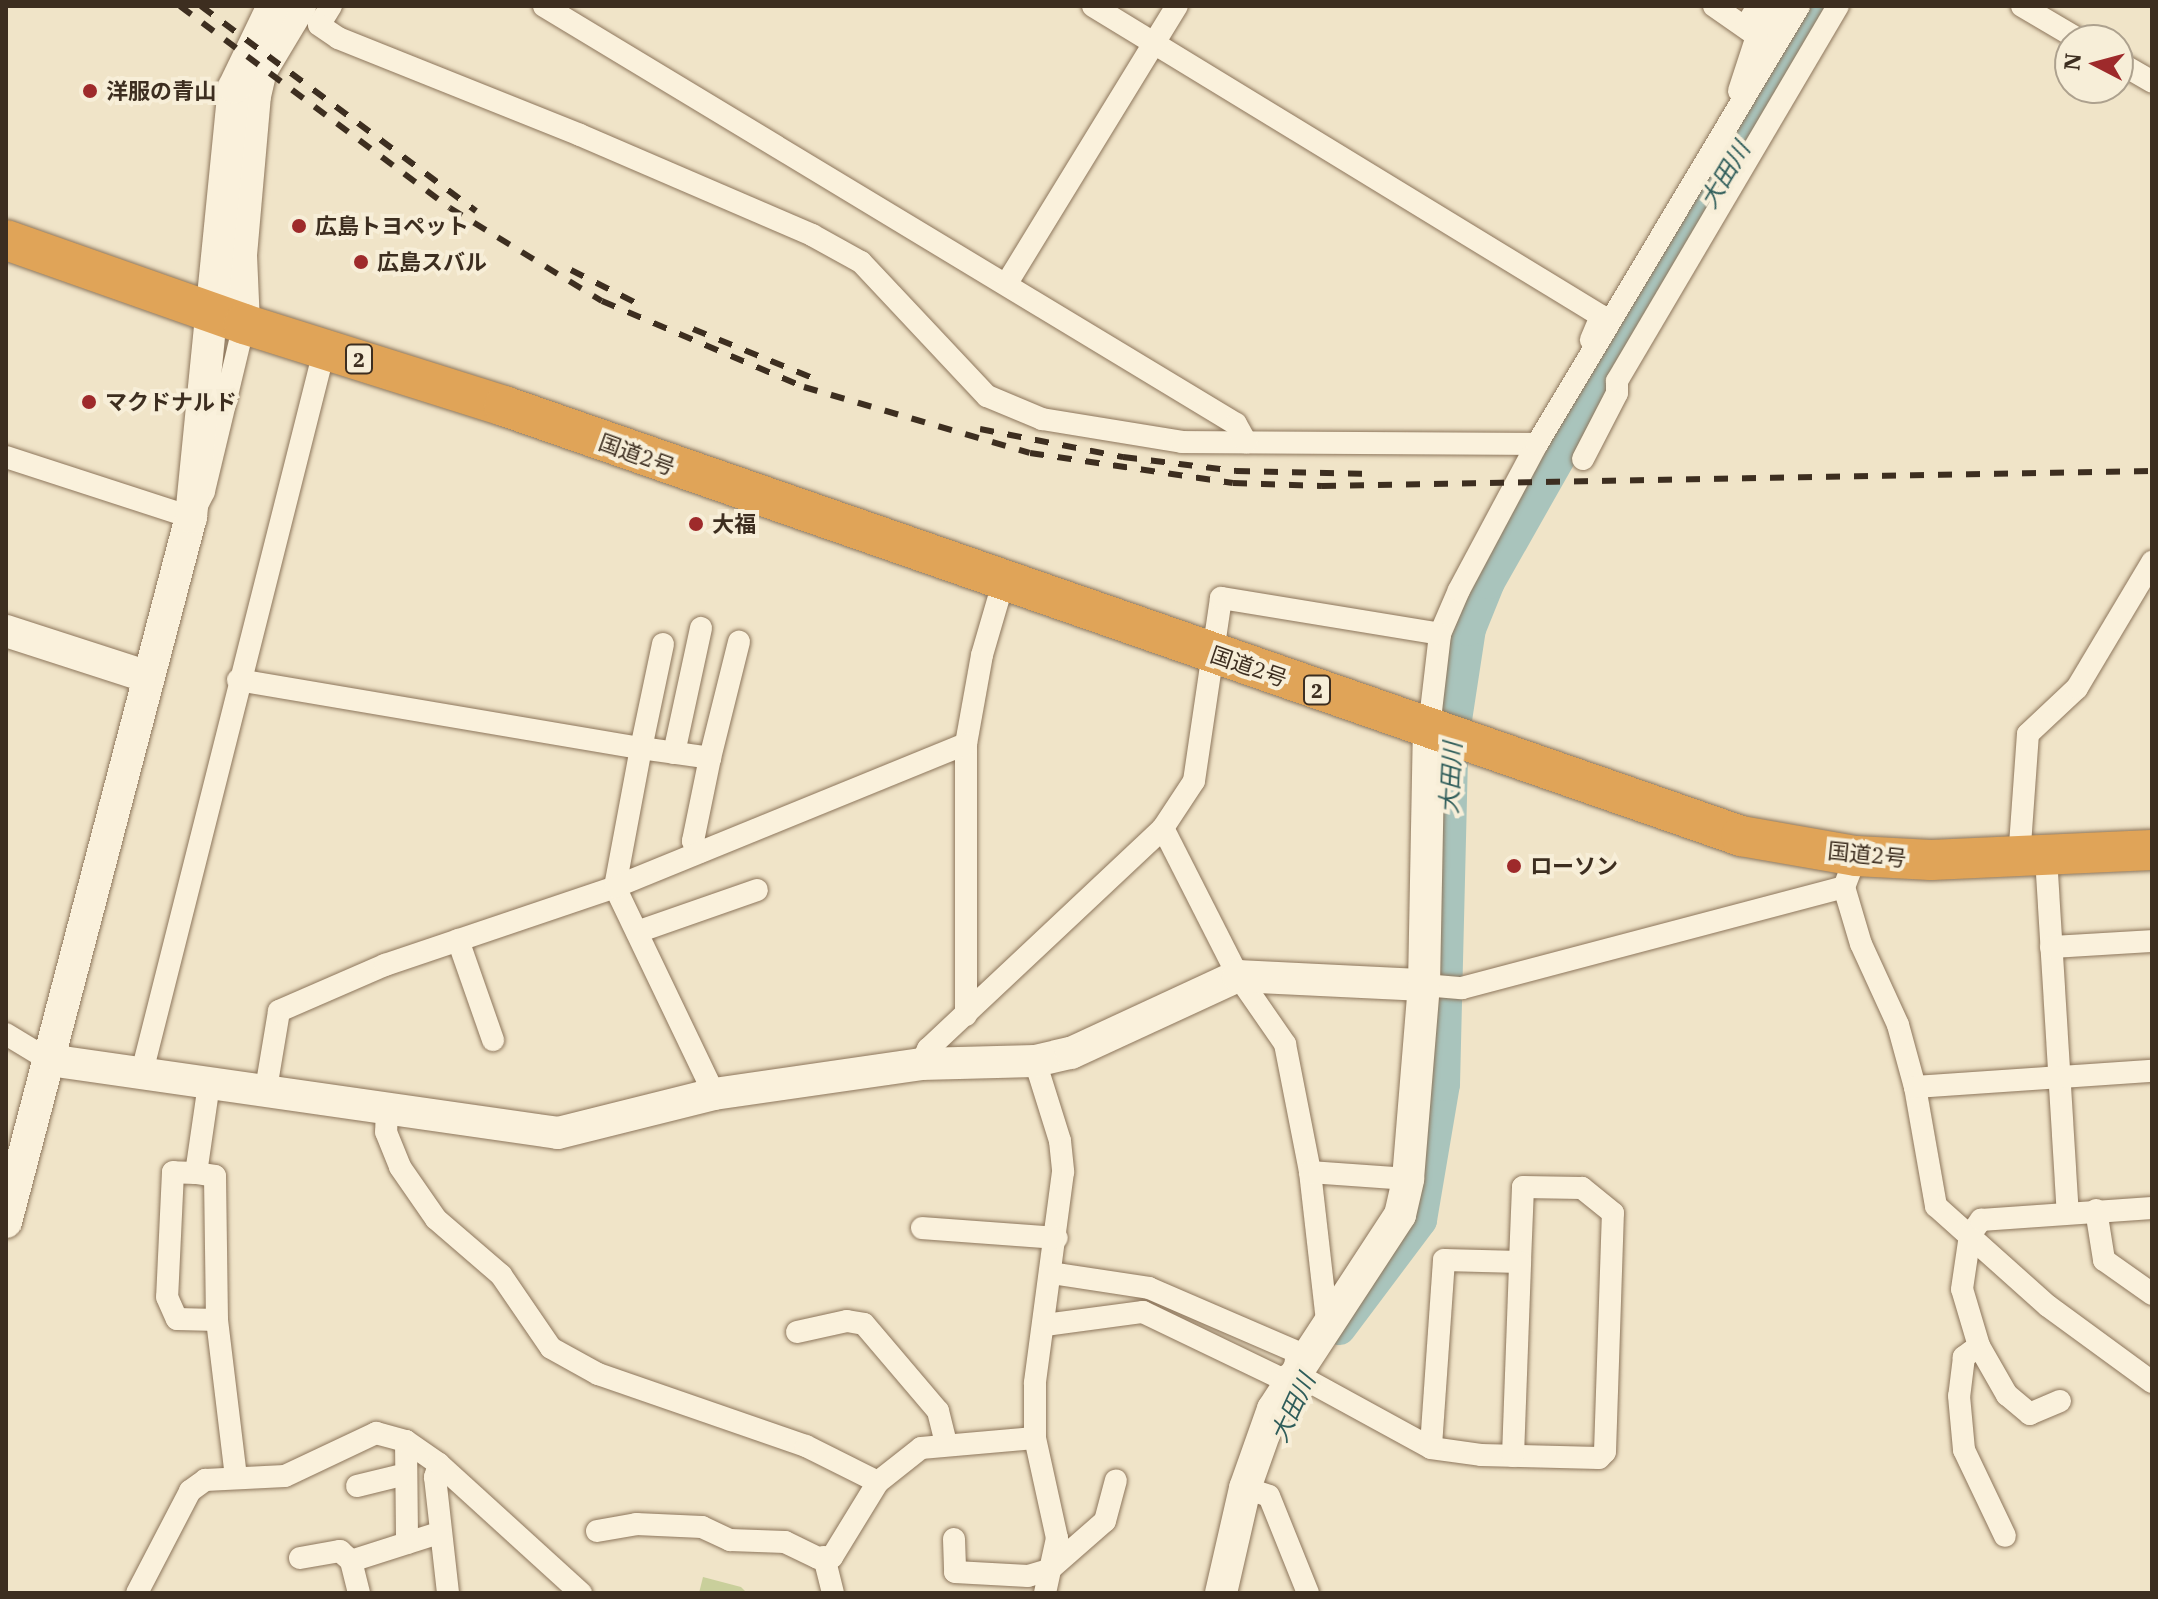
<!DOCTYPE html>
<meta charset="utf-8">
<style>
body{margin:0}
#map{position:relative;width:2158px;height:1599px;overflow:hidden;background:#f0e4c8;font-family:"IBM Plex Serif","Noto Sans JP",serif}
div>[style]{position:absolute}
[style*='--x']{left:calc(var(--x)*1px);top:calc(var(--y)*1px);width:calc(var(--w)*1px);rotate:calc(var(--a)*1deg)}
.green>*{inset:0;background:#c9cf9b}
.river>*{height:34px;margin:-17px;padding:0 17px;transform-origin:17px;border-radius:17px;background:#a9c4bc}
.roads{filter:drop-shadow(0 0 2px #8d765c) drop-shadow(0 0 2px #8d765c)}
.street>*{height:22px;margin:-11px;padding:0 11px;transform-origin:11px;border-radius:11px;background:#faf1dc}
.secondary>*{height:32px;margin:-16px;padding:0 16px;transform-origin:16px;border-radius:16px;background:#faf1dc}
.highway>*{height:40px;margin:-20px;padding:0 20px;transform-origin:20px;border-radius:20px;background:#e0a458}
.rail>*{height:6px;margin-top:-3px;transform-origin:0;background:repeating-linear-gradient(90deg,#3d2e20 0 14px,transparent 0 28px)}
.dots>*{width:22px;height:22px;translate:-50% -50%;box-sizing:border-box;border:4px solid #f7eed8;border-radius:50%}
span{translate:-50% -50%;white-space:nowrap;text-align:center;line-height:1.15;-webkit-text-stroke:8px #f7eed8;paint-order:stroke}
.shield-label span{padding:2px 6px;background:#f7eed8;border:2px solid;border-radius:6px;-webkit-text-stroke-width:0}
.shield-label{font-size:20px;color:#3d2e20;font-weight:700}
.poi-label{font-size:22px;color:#3d2e20;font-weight:700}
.left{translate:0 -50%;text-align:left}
.street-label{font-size:22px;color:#3d2e20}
.water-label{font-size:24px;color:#2f5d5a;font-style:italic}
.frame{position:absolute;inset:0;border:8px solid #3d2e20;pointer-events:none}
.north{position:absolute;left:2054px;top:24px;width:80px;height:80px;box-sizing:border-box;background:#f7eed8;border:2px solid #ada18e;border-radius:50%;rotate:276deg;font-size:22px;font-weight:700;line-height:32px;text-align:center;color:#3d2e20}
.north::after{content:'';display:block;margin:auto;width:28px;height:36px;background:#9e2a2b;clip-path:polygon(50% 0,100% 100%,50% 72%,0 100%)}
</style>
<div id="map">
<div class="green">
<i style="clip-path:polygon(703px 1577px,741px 1587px,747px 1593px,699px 1593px)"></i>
</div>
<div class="river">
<i style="--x:1339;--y:1328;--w:135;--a:-53.1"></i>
<i style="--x:1420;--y:1220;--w:138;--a:-80.4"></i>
<i style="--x:1443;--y:1084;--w:338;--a:-88.6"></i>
<i style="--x:1451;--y:746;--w:118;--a:-81.3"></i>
<i style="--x:1469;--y:629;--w:51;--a:-68"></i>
<i style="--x:1488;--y:582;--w:164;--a:-60.5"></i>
<i style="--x:1569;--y:439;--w:503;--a:-59.41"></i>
</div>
<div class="roads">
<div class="street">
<i style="--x:331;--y:6;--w:22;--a:122"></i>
<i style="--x:319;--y:25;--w:23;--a:34"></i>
<i style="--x:338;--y:38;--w:261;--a:21.8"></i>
<i style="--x:580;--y:135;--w:253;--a:23.3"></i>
<i style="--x:812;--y:235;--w:56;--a:28.9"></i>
<i style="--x:861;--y:262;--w:184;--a:46.8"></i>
<i style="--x:987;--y:396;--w:60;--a:22.7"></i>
<i style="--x:1042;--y:419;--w:142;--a:9.3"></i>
<i style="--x:1182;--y:442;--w:355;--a:0.3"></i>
<i style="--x:544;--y:6;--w:808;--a:31.13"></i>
<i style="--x:1236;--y:424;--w:21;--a:61"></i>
<i style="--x:1093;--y:6;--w:595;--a:31.39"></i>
<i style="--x:1601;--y:316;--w:26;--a:113"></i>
<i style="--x:1714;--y:6;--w:52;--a:34.9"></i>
<i style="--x:1757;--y:36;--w:39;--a:-50"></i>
<i style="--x:2022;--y:6;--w:67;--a:30.4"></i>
<i style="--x:1746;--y:26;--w:23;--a:-59"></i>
<i style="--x:2118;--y:62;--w:39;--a:30"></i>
<i style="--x:1739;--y:91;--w:58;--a:-71.9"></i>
<i style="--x:1007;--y:283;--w:325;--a:-58.5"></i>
<i style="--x:6;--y:457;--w:194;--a:18"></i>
<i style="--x:191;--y:517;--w:29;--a:-63"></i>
<i style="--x:204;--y:491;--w:172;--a:-76.5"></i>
<i style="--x:1583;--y:459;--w:74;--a:-62.7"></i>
<i style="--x:1617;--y:393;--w:12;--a:-90"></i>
<i style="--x:1617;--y:381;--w:435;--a:-59.5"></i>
<i style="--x:663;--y:644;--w:106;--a:101.9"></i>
<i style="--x:641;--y:748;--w:70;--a:8.2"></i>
<i style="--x:710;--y:758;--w:85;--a:101.6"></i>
<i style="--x:693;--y:841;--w:13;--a:58"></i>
<i style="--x:238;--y:680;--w:409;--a:9.6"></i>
<i style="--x:641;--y:748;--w:141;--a:100.6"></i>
<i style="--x:615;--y:887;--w:229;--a:64.4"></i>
<i style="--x:1429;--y:728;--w:95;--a:-83.3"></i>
<i style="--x:1440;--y:634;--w:48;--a:-66.6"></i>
<i style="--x:1459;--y:590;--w:166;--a:-61.9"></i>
<i style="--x:1537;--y:444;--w:510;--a:-59.11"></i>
<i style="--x:674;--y:753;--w:128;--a:-77.8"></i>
<i style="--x:710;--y:758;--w:120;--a:-76"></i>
<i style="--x:1163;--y:828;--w:166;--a:63.1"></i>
<i style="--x:1238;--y:976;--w:83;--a:55.3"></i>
<i style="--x:1285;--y:1044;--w:130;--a:78.9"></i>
<i style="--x:1310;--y:1172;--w:151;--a:83.5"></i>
<i style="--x:1856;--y:856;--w:33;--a:111"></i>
<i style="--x:1844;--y:887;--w:59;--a:73.4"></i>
<i style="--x:1861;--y:944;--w:89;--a:65.4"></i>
<i style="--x:1898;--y:1025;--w:64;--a:74.7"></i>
<i style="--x:1915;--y:1087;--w:121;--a:80"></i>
<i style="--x:1936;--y:1206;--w:150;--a:41.8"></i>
<i style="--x:2048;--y:1306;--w:129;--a:36.2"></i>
<i style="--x:2046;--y:857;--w:356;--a:86.5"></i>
<i style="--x:2019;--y:859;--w:125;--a:-85.9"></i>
<i style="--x:2028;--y:734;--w:67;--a:-43.2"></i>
<i style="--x:2077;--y:688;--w:147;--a:-59.2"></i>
<i style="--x:637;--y:932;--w:127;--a:-19.3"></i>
<i style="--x:458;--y:940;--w:106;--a:70.7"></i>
<i style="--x:2051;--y:947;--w:101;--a:-3.4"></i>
<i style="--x:1424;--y:985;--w:38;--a:5"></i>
<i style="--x:1462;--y:988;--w:395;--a:-14.8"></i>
<i style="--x:966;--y:1015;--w:271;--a:-90"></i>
<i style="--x:966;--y:744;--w:90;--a:-79.8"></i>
<i style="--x:982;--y:655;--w:75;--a:-73.7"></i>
<i style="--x:6;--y:1034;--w:50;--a:31.2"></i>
<i style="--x:1035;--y:1061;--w:84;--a:72.6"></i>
<i style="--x:1060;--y:1141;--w:31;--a:84"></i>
<i style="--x:1063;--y:1172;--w:213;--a:97.6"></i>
<i style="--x:1035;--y:1383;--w:55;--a:90"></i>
<i style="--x:1035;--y:1438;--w:102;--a:77.6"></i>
<i style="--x:1057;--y:1538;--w:56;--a:102.3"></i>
<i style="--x:921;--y:1064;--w:17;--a:-65"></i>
<i style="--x:928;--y:1049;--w:323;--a:-43.2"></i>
<i style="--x:1163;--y:828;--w:56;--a:-56.6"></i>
<i style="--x:1194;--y:781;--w:185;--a:-81.6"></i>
<i style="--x:1221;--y:598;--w:222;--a:9.3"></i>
<i style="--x:141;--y:1076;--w:752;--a:-75.83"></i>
<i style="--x:209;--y:1084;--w:90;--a:98.3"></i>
<i style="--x:196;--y:1173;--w:19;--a:9"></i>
<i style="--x:215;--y:1176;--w:144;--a:89.2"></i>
<i style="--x:217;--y:1320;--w:158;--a:83.1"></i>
<i style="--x:1915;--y:1087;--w:238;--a:-3.9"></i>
<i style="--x:266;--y:1089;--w:79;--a:-80.5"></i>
<i style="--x:279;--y:1011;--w:116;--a:-23.5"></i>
<i style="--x:385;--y:965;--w:243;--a:-18.7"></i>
<i style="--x:615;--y:887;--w:379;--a:-22.2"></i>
<i style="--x:387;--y:1107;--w:25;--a:92"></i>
<i style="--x:386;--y:1132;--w:38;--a:68"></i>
<i style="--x:400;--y:1167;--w:63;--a:55.3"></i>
<i style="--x:436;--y:1219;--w:86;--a:40.7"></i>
<i style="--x:501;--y:1275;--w:88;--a:55.6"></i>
<i style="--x:551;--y:1348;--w:54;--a:29"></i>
<i style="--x:598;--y:1374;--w:220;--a:19.1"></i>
<i style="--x:806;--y:1446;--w:80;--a:26.6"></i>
<i style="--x:1310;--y:1172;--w:98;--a:4.1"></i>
<i style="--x:196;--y:1173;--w:23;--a:-178"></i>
<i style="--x:173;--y:1172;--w:125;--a:92.7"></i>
<i style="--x:167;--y:1297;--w:24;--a:66"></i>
<i style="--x:177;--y:1319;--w:40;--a:1.4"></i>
<i style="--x:2096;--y:1210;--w:51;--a:80.9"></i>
<i style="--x:2104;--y:1260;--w:59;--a:35.3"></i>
<i style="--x:922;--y:1228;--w:135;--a:4.2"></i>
<i style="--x:1051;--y:1273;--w:99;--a:8.7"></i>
<i style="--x:1149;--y:1288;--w:161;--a:23.4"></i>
<i style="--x:1297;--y:1352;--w:21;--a:98"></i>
<i style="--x:1045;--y:1325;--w:99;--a:-7.6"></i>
<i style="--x:1143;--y:1312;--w:152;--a:25.7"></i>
<i style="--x:1280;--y:1378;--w:15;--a:-20"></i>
<i style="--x:1294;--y:1373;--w:156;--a:28.7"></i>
<i style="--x:1431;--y:1448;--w:50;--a:8"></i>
<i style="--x:1481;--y:1455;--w:118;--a:1.5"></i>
<i style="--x:1599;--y:1458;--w:8;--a:-45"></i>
<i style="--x:1605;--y:1452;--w:239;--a:-88.1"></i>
<i style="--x:1613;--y:1213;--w:40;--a:-141"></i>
<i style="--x:1582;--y:1188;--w:59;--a:-179"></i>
<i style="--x:1523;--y:1187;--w:75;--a:92.3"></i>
<i style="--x:1520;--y:1262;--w:76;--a:-178.5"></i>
<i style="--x:1444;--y:1260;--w:188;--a:94"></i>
<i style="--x:797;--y:1332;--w:51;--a:-12.4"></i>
<i style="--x:847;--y:1321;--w:17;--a:10"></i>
<i style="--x:864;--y:1324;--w:114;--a:49.6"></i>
<i style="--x:938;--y:1411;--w:32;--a:76"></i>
<i style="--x:1979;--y:1346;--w:19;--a:144"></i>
<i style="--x:1964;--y:1357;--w:39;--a:97"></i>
<i style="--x:1959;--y:1396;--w:54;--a:84.7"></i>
<i style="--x:1964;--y:1450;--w:95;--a:64.5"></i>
<i style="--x:2060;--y:1401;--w:33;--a:157"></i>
<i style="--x:2030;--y:1414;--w:30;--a:-140"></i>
<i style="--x:2007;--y:1395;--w:56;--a:-119.7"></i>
<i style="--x:1979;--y:1346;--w:59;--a:-106.6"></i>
<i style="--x:1962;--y:1289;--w:55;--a:-81.6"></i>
<i style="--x:1970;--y:1235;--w:19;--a:-54"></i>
<i style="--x:1981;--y:1220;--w:171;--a:-4"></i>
<i style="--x:406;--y:1441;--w:102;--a:89.4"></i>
<i style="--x:1513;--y:1456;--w:194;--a:-87.9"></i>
<i style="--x:439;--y:1464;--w:14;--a:107"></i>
<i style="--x:435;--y:1477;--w:117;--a:83.6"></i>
<i style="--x:357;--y:1486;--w:50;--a:-13.8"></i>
<i style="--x:1245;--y:1488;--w:25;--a:18"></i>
<i style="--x:1269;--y:1496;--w:105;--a:68.1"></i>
<i style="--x:597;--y:1531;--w:40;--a:-10"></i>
<i style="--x:636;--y:1524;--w:66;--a:2.6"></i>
<i style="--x:702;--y:1527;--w:31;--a:25"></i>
<i style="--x:730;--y:1540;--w:55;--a:2.1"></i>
<i style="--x:785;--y:1542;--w:37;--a:26"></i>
<i style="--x:818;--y:1558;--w:14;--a:-4"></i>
<i style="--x:832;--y:1557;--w:88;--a:-58.5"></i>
<i style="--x:878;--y:1482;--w:55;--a:-38.3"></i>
<i style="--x:921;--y:1448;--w:114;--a:-5"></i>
<i style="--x:954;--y:1539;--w:33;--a:88"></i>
<i style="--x:955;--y:1572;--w:73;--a:3.1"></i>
<i style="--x:1028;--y:1576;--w:22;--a:-16"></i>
<i style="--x:1049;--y:1570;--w:74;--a:-41.2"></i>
<i style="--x:1105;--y:1521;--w:42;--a:-75"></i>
<i style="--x:824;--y:1557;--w:37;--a:76"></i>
<i style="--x:300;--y:1558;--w:41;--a:-9.9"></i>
<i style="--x:340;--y:1551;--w:15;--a:42"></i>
<i style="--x:351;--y:1561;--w:33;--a:76"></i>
<i style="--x:351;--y:1561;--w:92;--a:-17.7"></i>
<i style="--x:137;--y:1593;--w:115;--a:-62.5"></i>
<i style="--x:190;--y:1491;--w:19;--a:-36"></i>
<i style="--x:205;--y:1480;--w:80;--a:-2.9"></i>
<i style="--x:285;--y:1476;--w:101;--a:-25.3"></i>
<i style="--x:376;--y:1433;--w:31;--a:15"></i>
<i style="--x:406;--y:1441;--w:40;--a:34.9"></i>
<i style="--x:439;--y:1464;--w:192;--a:42.3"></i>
</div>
<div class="secondary">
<i style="--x:244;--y:324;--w:69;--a:-92.5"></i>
<i style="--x:241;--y:255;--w:160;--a:-85"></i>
<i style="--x:255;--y:96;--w:26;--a:-77"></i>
<i style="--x:261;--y:71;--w:76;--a:-59"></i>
<i style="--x:6;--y:631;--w:149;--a:17.9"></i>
<i style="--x:49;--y:1060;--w:514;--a:8.16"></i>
<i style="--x:558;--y:1133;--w:161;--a:-14"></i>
<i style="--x:714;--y:1094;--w:209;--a:-8.2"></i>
<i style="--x:921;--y:1064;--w:114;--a:-1.5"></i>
<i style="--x:1035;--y:1061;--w:37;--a:-13"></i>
<i style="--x:1071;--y:1053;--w:184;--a:-24.8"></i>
<i style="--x:1238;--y:976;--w:186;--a:2.8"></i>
<i style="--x:6;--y:1222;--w:729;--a:-75.3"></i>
<i style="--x:191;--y:517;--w:432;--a:-84.3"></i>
<i style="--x:234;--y:87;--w:90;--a:-64.3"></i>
<i style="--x:1221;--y:1593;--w:108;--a:-77.1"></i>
<i style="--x:1245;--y:1488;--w:84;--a:-70.5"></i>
<i style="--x:1273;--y:1409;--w:232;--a:-56.8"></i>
<i style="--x:1400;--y:1215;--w:37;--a:-77"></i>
<i style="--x:1408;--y:1179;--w:195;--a:-85.3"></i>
<i style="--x:1424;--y:985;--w:257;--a:-88.9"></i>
</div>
<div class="highway">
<i style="--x:6;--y:240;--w:252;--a:19.4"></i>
<i style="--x:244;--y:324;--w:273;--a:17.5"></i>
<i style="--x:504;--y:406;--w:1310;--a:19.17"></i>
<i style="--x:1741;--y:836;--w:117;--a:9.9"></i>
<i style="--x:1856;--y:856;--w:75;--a:3.1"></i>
<i style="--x:1931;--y:860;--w:221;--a:-2.6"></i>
</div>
</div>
<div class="rail">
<i style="--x:180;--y:6;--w:337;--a:36.8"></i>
<i style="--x:450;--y:208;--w:178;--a:31.5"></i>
<i style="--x:602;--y:301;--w:220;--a:23.1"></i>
<i style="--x:804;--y:387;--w:235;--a:16.3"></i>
<i style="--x:1030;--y:453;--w:205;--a:8.4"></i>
<i style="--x:1233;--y:483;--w:89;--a:1.9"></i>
<i style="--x:1322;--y:486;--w:830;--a:-1.04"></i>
<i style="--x:201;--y:6;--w:343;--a:36.7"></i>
<i style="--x:571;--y:270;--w:80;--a:26.9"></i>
<i style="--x:693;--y:329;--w:132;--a:22.3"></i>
<i style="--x:980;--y:429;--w:146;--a:11.1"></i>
<i style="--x:1123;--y:457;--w:114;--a:7.1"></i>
<i style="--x:1236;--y:471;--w:136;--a:1.3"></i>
</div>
<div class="dots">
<i style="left:90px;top:91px;background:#9e2a2b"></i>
<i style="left:299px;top:226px;background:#9e2a2b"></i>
<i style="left:361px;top:262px;background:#9e2a2b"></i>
<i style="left:89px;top:402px;background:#9e2a2b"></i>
<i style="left:696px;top:524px;background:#9e2a2b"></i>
<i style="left:1514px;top:866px;background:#9e2a2b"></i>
</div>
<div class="shield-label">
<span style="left:359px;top:359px">2</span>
<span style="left:1317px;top:690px">2</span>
</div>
<div class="poi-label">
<span class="left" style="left:106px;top:91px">洋服の青山</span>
<span class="left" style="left:315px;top:226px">広島トヨペット</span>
<span class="left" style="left:377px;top:262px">広島スバル</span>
<span class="left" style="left:105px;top:402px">マクドナルド</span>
<span class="left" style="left:712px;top:524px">大福</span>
<span class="left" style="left:1530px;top:866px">ローソン</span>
</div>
<div class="street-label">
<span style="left:637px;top:454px;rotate:20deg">国道2号</span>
<span style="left:1249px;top:666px;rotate:19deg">国道2号</span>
<span style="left:1867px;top:854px;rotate:6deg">国道2号</span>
</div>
<div class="water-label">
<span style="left:1725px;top:175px;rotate:-59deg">大田川</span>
<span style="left:1451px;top:778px;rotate:-87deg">大田川</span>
<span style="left:1293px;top:1408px;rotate:-65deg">大田川</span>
</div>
<div class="frame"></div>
<div class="north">N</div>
</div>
